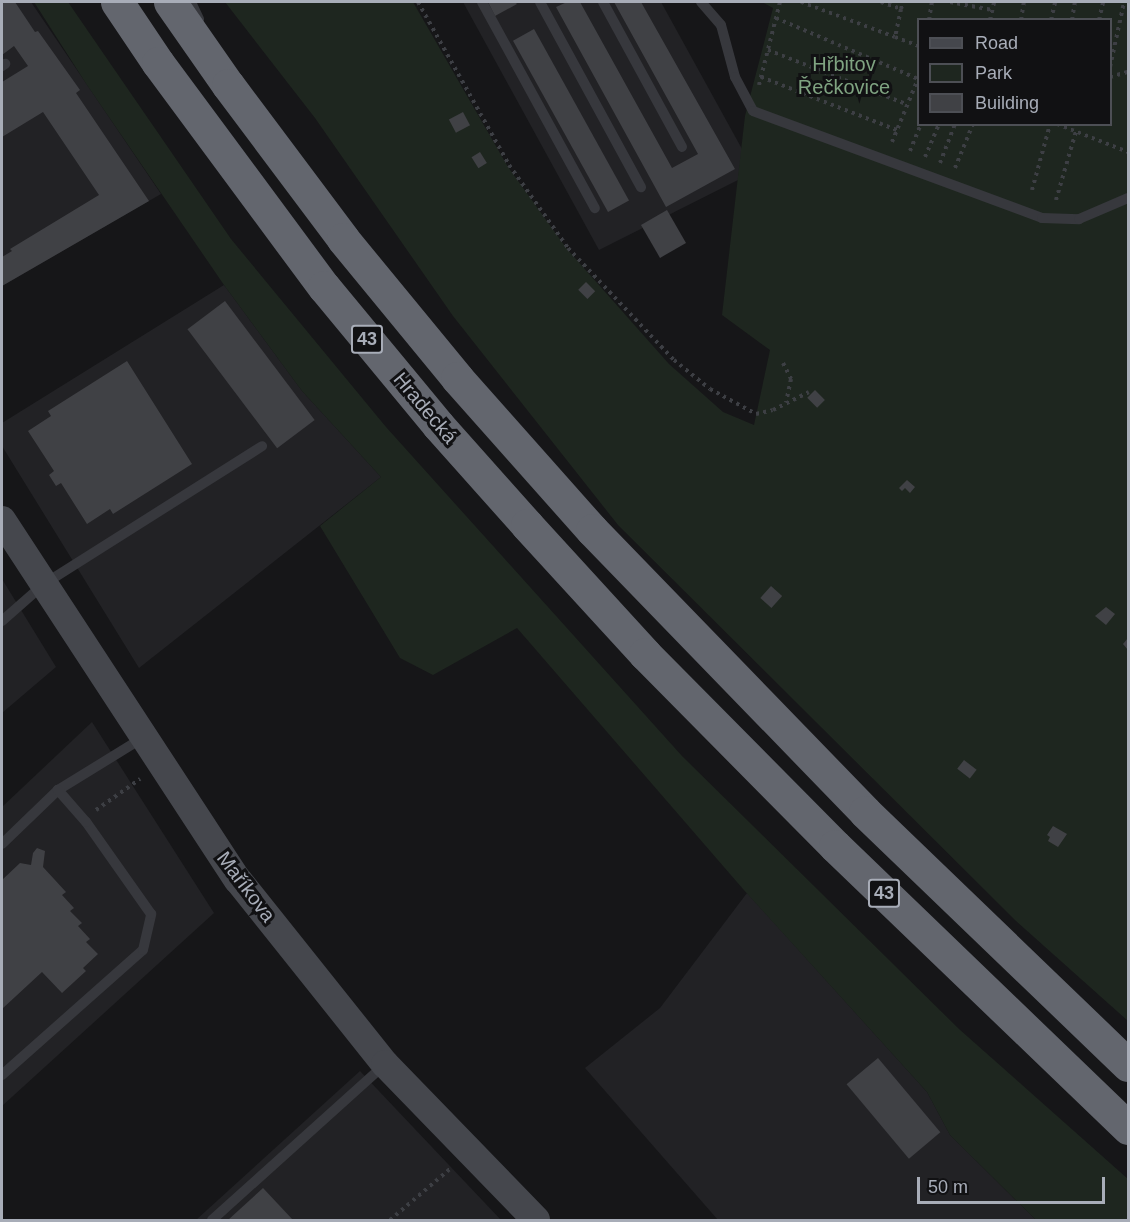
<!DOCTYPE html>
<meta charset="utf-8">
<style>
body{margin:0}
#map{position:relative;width:1130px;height:1222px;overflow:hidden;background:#161618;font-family:Helvetica,sans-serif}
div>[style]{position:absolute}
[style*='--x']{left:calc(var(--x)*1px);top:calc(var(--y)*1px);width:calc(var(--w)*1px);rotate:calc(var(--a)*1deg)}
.built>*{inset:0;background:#222225}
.green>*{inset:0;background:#1e261f}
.building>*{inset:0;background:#404145;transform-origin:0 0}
.path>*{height:4px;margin-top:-2px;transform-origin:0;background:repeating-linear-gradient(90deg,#3d3f44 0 3px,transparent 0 7.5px)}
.lane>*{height:10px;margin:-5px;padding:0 5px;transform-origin:5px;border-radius:5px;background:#37383d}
.secondary>*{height:28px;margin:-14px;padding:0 14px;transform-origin:14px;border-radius:14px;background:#45474d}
.highway>*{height:33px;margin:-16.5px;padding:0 16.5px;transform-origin:16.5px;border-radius:16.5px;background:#63666e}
span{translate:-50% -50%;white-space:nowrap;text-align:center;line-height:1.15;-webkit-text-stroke:6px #111113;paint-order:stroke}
.shield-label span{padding:2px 4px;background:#111113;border:2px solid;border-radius:4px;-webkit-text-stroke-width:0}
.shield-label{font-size:18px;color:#a8adb8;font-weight:700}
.park-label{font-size:20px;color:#7fa381}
.street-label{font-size:20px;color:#a8adb8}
.frame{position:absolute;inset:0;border:3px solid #a8adb8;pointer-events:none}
.legend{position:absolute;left:917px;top:18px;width:195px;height:108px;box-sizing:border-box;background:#111113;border:2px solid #4d4f55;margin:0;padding:8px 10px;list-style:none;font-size:18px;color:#a8adb8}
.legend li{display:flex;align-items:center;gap:12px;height:30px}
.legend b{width:30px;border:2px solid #4d4f55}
.scale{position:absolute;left:917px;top:1177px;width:188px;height:27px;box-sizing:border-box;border:3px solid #a8adb8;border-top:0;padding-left:8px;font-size:18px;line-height:21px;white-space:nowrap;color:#a8adb8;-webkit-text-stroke:4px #111113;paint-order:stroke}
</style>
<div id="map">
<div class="built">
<i style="clip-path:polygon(2px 2px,31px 2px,161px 194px,2px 286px)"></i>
<i style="clip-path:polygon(463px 2px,661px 2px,742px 149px,738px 180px,599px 250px)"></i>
<i style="clip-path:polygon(224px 285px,302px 391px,381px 477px,139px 668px,2px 446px,2px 423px)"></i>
<i style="clip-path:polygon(2px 579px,56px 667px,2px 713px)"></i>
<i style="clip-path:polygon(92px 722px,214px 913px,2px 1106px,2px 807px)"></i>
<i style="clip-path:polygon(747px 893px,927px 1092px,950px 1135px,1036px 1220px,718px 1220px,585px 1068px,660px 1008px)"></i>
<i style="clip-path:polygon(360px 1071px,501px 1220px,196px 1220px)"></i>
</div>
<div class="green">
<i style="clip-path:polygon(34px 2px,68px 2px,231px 239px,386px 427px,682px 756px,959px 1029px,1128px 1179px,1128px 1220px,1036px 1220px,950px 1135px,927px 1092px,743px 889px,517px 628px,433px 675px,400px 658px,320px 526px,381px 477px,302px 391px,224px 285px,87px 85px)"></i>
<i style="clip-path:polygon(evenodd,225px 2px,413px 2px,508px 167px,567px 249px,669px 364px,723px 412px,754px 425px,770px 350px,722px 315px,745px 116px,773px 8px,762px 2px,1128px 2px,1128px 1021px,1015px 920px,618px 525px,453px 316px,315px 118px,225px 2px,918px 20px,1110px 20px,1110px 124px,918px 124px,918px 20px)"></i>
</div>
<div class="building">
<i style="clip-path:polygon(2px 2px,15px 2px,35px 32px,38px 31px,80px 90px,76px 93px,149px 201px,2px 286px,2px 257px,12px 251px,10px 249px,99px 195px,43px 112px,2px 137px,2px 82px,28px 66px,14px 46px,2px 55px)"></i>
<i style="clip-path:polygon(488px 2px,515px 2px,517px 4px,495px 16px)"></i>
<i style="clip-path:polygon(567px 2px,580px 2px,672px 168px,698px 154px,614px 2px,641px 2px,735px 169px,666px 207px,556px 7px)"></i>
<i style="left:534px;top:29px;width:196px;height:24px;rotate:61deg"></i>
<i style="left:463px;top:112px;width:15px;height:16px;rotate:62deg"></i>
<i style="left:480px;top:152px;width:13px;height:10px;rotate:58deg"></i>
<i style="left:667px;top:210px;width:38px;height:30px;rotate:60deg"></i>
<i style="left:586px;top:282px;width:13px;height:11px;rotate:45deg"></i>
<i style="left:225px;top:301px;width:149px;height:47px;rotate:53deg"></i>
<i style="clip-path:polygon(127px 361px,192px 464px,113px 514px,110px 509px,87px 524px,61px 483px,56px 486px,49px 475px,54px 471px,28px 431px,51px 416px,48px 411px)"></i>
<i style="left:815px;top:390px;width:14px;height:11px;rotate:45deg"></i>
<i style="clip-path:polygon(907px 480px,915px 487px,910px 493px,905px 488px,902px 491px,899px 488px)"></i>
<i style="left:771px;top:586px;width:15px;height:16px;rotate:42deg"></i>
<i style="clip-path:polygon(1106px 607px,1115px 614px,1106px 625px,1095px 616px)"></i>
<i style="clip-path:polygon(1128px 638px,1128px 650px,1123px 644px)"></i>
<i style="left:964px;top:760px;width:16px;height:11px;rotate:38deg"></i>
<i style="clip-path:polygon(1053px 826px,1067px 834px,1058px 847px,1048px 841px,1050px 837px,1047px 835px)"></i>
<i style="clip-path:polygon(37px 848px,45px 851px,43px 867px,66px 892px,62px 895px,74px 908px,70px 911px,82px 923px,78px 926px,90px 939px,86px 942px,98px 954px,83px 968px,86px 971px,62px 993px,42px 972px,2px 1009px,2px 880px,20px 863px,31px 865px,33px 853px)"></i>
<i style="left:878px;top:1058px;width:97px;height:41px;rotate:50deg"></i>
<i style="clip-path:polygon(263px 1188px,293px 1220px,228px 1220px)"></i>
</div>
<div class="path">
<i style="--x:418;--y:2;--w:187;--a:60.8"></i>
<i style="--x:509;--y:165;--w:102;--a:54.6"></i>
<i style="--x:568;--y:248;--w:154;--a:46.6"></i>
<i style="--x:674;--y:360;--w:46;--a:38.9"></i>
<i style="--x:710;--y:389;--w:52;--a:28.5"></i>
<i style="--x:756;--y:414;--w:17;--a:-13"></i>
<i style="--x:773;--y:410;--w:40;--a:-26.6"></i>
<i style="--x:801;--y:2;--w:100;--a:20.4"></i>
<i style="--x:881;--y:2;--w:21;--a:19"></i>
<i style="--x:901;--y:9;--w:7;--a:-74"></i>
<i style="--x:950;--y:2;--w:43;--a:10.8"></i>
<i style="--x:901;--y:9;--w:29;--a:102"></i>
<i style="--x:895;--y:37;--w:25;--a:21"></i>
<i style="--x:776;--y:18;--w:155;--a:23.2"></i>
<i style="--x:929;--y:20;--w:18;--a:-81"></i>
<i style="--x:990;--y:20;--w:18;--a:-77"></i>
<i style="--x:1021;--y:20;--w:18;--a:-81"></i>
<i style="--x:1051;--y:20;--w:18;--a:-77"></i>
<i style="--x:1072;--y:20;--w:18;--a:-81"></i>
<i style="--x:1099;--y:20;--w:18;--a:-77"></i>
<i style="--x:768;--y:50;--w:150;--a:21.4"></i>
<i style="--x:1110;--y:67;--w:66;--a:-77.8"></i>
<i style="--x:761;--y:77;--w:146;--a:21.3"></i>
<i style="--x:1110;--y:77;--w:19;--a:-16"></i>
<i style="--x:759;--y:85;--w:86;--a:-75.8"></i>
<i style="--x:1057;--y:124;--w:76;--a:21.5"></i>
<i style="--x:892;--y:142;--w:68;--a:-67.6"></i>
<i style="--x:910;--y:151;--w:29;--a:-68"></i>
<i style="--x:925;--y:157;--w:36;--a:-67"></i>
<i style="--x:940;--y:163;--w:42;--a:-69"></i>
<i style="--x:955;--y:168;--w:48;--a:-67.8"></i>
<i style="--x:1032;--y:190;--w:68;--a:-74.7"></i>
<i style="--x:1056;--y:200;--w:72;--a:-73.8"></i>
<i style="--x:783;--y:363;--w:18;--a:63"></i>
<i style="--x:791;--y:379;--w:24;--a:102"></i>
<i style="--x:96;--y:810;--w:54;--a:-35.2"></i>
<i style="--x:390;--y:1220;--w:79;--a:-40.4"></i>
</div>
<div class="lane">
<i style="--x:191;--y:2;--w:19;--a:65"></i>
<i style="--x:482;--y:2;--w:235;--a:61.3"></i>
<i style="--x:540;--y:2;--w:211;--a:61.4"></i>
<i style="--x:603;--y:2;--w:165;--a:61.4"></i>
<i style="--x:701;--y:2;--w:30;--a:49"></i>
<i style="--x:721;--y:25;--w:54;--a:74.9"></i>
<i style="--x:735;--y:77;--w:38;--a:62"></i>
<i style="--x:753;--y:111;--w:308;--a:20.3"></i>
<i style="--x:1042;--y:218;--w:37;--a:2"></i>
<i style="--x:1079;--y:219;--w:53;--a:-23.2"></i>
<i style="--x:2;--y:66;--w:4;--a:-34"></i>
<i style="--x:2;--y:621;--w:56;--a:-41.4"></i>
<i style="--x:44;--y:584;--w:258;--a:-32.3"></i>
<i style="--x:2;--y:844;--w:78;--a:-44"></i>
<i style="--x:58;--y:790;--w:101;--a:-31.6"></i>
<i style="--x:2;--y:1075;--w:188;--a:-41.6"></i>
<i style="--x:143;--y:950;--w:37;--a:-77"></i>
<i style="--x:151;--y:914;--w:113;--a:-125.2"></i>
<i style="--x:86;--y:822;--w:43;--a:-131.2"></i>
<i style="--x:212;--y:1220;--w:233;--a:-42"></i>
</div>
<div class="secondary">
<i style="--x:2;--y:520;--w:430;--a:56.8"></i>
<i style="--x:238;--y:880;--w:236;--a:51.4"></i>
<i style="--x:385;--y:1064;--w:217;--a:45.9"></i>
</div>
<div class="highway">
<i style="--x:117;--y:2;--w:73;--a:56.1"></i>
<i style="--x:158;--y:63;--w:279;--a:53.5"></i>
<i style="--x:324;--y:287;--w:179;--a:50.4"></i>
<i style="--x:438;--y:425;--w:134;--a:48.3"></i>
<i style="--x:527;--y:525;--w:175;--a:47.5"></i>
<i style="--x:645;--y:654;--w:270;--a:45.3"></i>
<i style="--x:835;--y:846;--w:407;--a:43.9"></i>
<i style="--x:170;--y:2;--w:101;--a:55.1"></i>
<i style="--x:228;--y:85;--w:192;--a:53.2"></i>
<i style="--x:343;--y:239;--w:180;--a:50.6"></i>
<i style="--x:457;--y:378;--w:203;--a:48.4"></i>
<i style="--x:592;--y:530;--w:392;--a:45.9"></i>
<i style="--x:865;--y:812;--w:365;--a:43.9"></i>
</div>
<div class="shield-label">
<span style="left:367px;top:339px">43</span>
<span style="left:884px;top:893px">43</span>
</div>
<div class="park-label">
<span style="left:844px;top:76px">Hřbitov<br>Řečkovice</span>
</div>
<div class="street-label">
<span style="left:425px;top:408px;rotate:50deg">Hradecká</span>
<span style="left:246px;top:887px;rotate:53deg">Maříkova</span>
</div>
<div class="frame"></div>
<ul class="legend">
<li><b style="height:8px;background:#45474d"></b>Road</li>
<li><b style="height:16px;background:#1e261f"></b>Park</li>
<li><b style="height:16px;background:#404145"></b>Building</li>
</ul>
<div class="scale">50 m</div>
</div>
